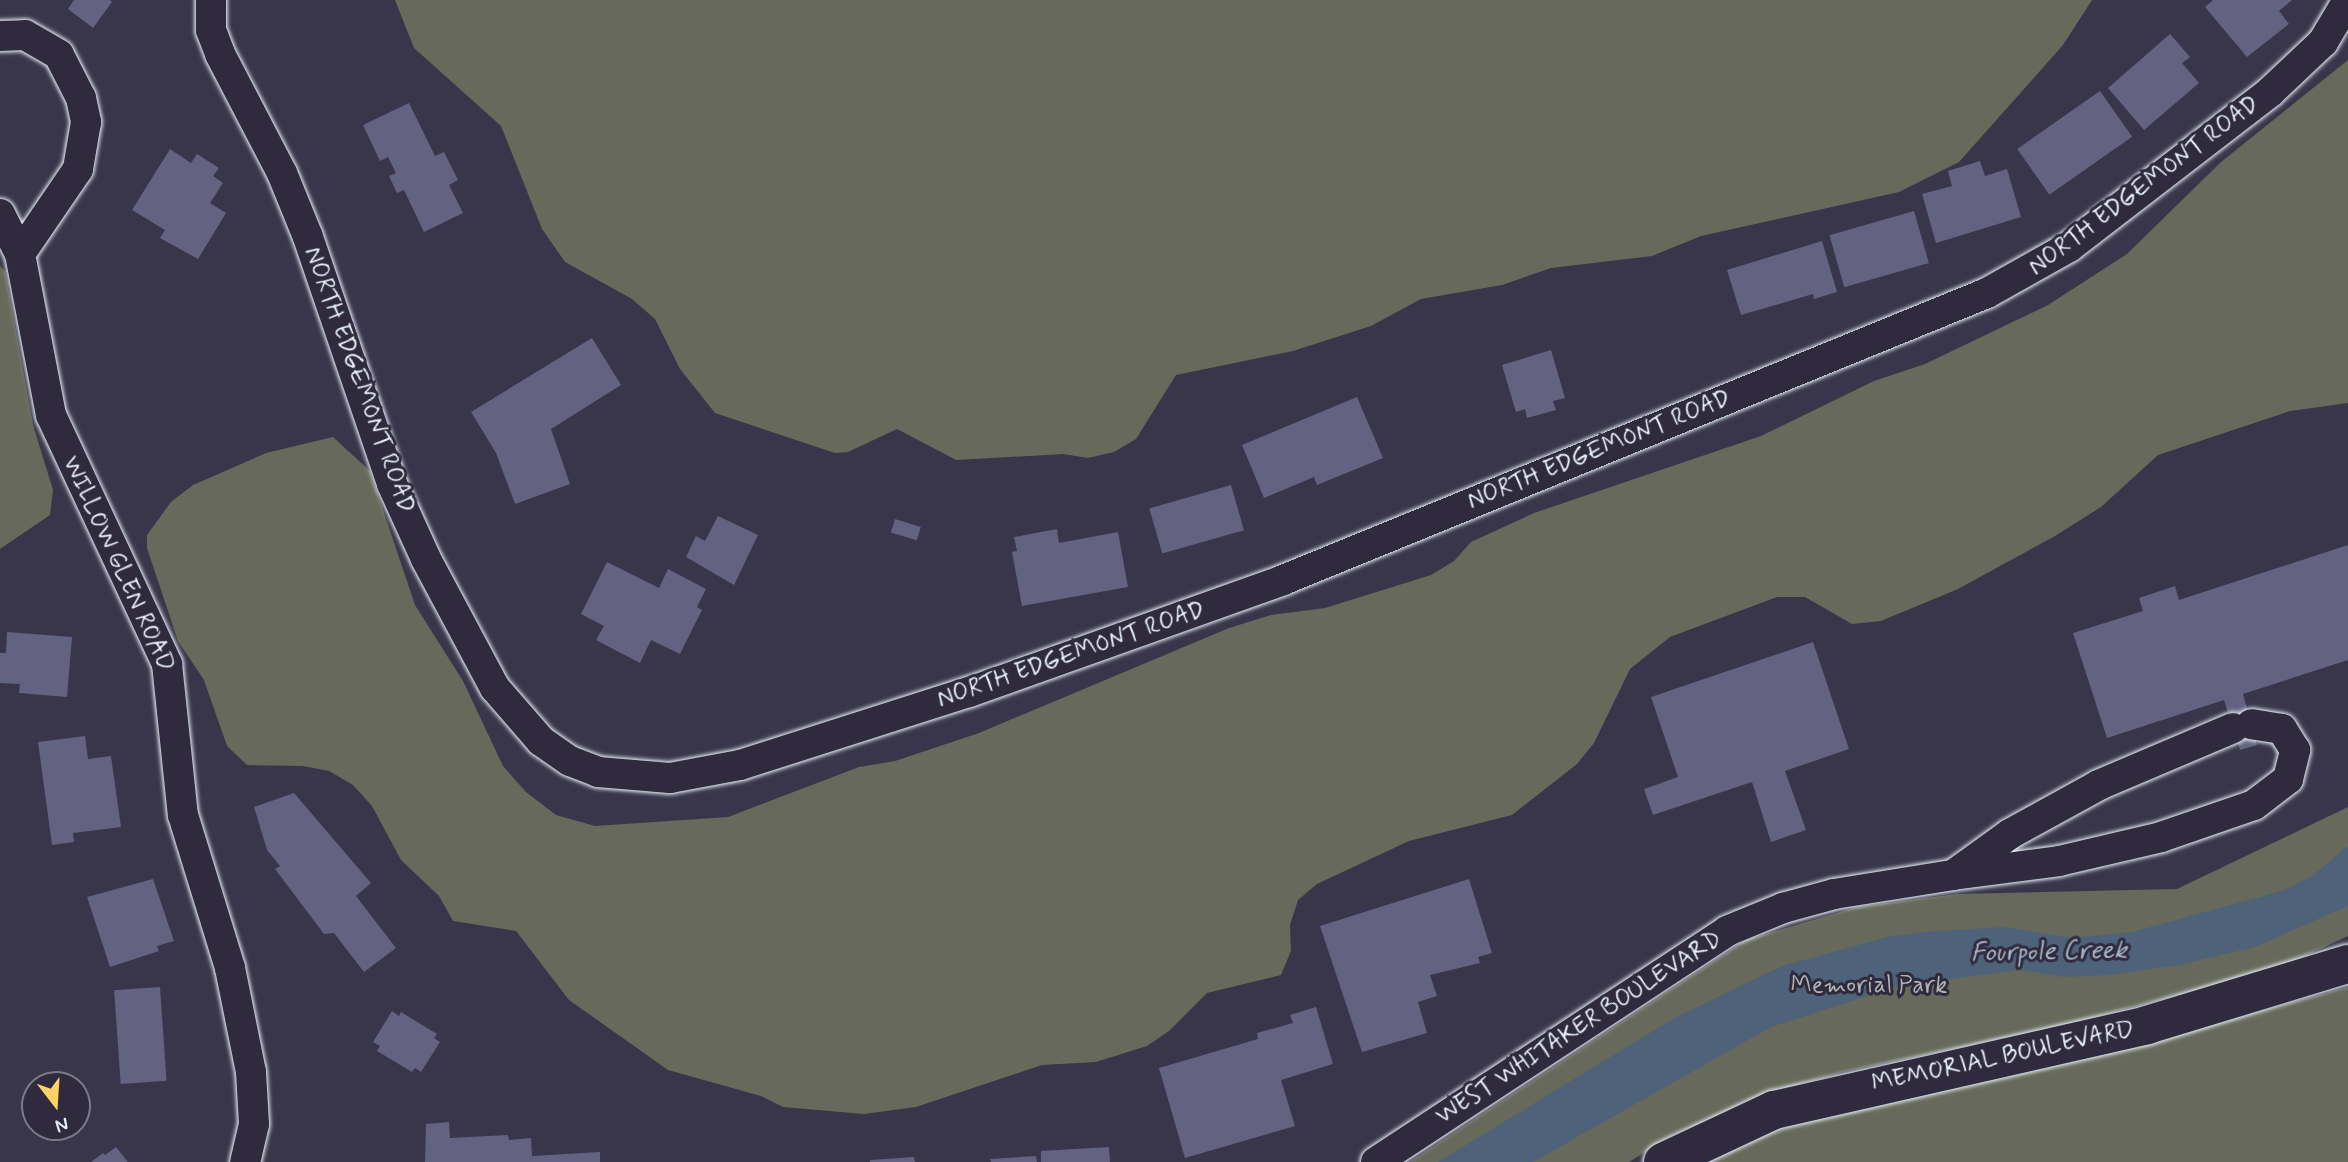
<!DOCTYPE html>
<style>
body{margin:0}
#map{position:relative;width:2348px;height:1162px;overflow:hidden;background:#39354a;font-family:Mynerve,sans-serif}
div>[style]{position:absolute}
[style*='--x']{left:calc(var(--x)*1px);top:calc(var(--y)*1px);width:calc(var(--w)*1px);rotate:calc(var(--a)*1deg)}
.green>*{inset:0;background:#67695a}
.water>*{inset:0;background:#4e637a}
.building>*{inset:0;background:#636280;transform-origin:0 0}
.roads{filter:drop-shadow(0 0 2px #e8f1f8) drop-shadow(0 0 2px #e8f1f8)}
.street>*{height:30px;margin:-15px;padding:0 15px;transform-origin:15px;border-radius:15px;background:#2f2a3d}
.secondary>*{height:38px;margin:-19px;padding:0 19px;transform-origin:19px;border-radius:19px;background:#2f2a3d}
span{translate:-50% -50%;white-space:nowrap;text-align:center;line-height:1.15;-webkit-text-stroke:6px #2f2a3d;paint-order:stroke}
.street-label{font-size:24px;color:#e8f1f8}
.park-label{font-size:24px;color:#aeb4b1}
.water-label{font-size:26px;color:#aab8c6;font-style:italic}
.north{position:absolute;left:21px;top:1071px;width:70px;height:70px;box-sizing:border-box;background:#2f2a3d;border:2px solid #797a88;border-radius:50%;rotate:163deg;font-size:19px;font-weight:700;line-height:28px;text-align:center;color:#e8f1f8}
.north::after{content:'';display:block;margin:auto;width:24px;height:32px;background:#ffd166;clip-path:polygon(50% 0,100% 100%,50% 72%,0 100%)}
</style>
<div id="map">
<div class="green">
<i style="clip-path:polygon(395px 0,2092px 0,2063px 45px,1959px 162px,1899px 192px,1701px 236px,1652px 256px,1551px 268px,1502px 285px,1421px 299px,1371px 326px,1293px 351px,1176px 375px,1136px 439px,1114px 452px,1088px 458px,1063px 454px,956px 460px,897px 429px,848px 452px,835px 453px,715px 413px,680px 369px,655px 319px,632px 299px,565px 262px,542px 229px,501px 126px,414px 48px)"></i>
<i style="clip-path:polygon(2348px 60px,2348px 403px,2290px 411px,2158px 455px,2101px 507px,2055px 536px,1958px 589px,1881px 621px,1852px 624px,1805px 597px,1777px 597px,1670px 637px,1630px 669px,1594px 743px,1577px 764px,1512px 815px,1409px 841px,1317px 884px,1298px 900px,1290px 925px,1291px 951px,1281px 975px,1207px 993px,1169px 1031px,1147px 1046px,1096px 1062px,1042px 1065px,916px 1107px,864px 1114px,783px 1107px,761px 1096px,668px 1070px,569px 1000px,516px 931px,453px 921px,439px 896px,401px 860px,372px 806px,353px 785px,329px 771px,303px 766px,247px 765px,227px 746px,204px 680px,178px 641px,147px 548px,147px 535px,171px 502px,193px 485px,266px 453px,333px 437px,370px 471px,415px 605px,463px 681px,503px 766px,526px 792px,556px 815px,595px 826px,728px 817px,859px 767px,895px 761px,979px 733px,1229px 628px,1271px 615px,1325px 608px,1431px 575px,1454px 561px,1471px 542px,1534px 513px,1761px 436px,1874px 381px,1925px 364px,2048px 305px,2127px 254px,2221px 162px)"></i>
<i style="clip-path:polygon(0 266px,5px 271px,33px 425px,53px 490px,50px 515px,0 549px)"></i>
<i style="clip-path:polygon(2348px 807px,2348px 936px,2276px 969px,2057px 1027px,1843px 1072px,1772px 1092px,1669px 1137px,1629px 1162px,1410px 1162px,1746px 940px,1857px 907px,1957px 894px,2177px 889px)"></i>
<i style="clip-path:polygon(2348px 987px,2348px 1162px,1703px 1162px,1763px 1134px,1822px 1116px,2109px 1053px)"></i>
</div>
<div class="water">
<i style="clip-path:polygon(2348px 846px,2348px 906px,2255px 947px,2179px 965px,2108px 975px,2064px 977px,2021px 970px,1902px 985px,1771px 1027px,1533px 1162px,1438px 1162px,1676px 1017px,1782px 966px,1891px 936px,1937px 931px,2005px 927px,2071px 938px,2132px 932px,2285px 890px,2313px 875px)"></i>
</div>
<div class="building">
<i style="clip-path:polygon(74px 0,110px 0,112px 2px,93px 28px,68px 9px)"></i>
<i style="clip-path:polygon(2213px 0,2292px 0,2279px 11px,2289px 24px,2247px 57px,2205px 7px)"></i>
<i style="clip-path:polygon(2170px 34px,2190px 57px,2182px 63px,2199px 83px,2144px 130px,2108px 88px)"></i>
<i style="left:2100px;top:91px;width:56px;height:101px;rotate:55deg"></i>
<i style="clip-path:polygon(409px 103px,435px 156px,444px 152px,458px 180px,449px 185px,463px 213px,424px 232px,404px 190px,397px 193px,389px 176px,396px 173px,388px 157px,380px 161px,363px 125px)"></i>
<i style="clip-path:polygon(170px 149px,191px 163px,197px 154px,219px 168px,213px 176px,223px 183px,210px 203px,226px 213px,198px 259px,160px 238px,165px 230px,132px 210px)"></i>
<i style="clip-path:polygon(1980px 161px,1985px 176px,2007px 169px,2021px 217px,1936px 243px,1922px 194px,1952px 186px,1948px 171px)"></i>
<i style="left:1914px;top:211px;width:54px;height:88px;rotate:74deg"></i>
<i style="clip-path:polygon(1822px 241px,1837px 292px,1814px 299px,1813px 294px,1741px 315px,1727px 270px)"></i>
<i style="clip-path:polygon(592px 338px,621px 385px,551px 429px,570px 484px,515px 504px,496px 453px,471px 412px)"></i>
<i style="clip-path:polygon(1551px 350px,1565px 398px,1553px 401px,1556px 410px,1527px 418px,1525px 409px,1516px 412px,1502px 365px)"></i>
<i style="clip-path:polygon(1357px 397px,1383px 458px,1317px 485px,1314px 477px,1264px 498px,1242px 445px)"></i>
<i style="left:1231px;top:485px;width:47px;height:85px;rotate:74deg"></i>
<i style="clip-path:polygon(718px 516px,758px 535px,734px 585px,686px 557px,696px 536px,705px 541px)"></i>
<i style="left:895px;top:519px;width:27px;height:14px;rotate:17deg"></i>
<i style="clip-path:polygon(1057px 529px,1059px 543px,1118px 532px,1128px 587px,1022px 606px,1012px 552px,1017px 551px,1014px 537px)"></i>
<i style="clip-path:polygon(2348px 545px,2348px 660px,2243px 694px,2257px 745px,2240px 750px,2224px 700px,2107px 738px,2073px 633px,2143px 611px,2139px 598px,2175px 586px,2179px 600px)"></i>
<i style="clip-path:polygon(607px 562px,659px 588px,668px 569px,706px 589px,697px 607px,702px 610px,680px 654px,651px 640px,640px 663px,596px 640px,604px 626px,581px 614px)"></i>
<i style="clip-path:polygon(7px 632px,72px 637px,67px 697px,19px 693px,20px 684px,0 683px,0 653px,6px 653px)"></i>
<i style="clip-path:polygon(1813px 642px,1849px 749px,1785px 771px,1806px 830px,1771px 842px,1752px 782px,1653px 815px,1644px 789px,1678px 777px,1651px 697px)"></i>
<i style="clip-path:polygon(85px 736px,88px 759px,111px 756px,121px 827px,73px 833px,74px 842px,52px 845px,38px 742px)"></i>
<i style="clip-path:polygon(294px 793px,371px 883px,356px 896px,396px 948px,364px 972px,334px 933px,324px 934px,275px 869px,280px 866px,267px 850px,254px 807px)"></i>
<i style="clip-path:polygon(153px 879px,174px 941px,157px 946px,159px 951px,110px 967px,87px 897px)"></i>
<i style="clip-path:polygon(1469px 879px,1492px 953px,1478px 957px,1480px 963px,1430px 975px,1437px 996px,1418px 1002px,1427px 1033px,1362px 1052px,1320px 926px)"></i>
<i style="left:160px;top:987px;width:94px;height:46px;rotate:86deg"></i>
<i style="clip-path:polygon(1316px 1007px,1333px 1064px,1281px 1080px,1295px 1126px,1185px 1158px,1159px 1068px,1258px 1039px,1257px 1033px,1293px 1023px,1290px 1015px)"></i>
<i style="clip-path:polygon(392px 1011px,399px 1016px,401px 1012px,437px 1034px,434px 1038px,440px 1042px,421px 1072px,415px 1068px,412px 1072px,377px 1051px,380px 1046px,373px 1042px)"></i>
<i style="clip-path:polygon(449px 1122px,450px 1138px,508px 1135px,509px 1140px,531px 1138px,532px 1156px,600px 1152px,600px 1162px,425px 1162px,426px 1124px)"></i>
<i style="clip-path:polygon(116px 1147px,128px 1162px,91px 1162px,103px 1153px,105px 1155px)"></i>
<i style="clip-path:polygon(1109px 1147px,1110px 1162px,1041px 1162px,1041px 1151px)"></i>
<i style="clip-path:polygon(1036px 1156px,1037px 1162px,991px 1162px,990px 1159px)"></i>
<i style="clip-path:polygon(914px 1157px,915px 1162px,870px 1162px,870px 1160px)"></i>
</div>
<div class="roads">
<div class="street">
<i style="--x:211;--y:0;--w:30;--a:90"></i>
<i style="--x:211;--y:30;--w:26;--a:69"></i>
<i style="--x:220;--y:54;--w:134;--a:62.5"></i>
<i style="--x:282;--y:173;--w:69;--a:67.9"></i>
<i style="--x:308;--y:237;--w:261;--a:71.2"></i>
<i style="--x:392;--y:484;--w:82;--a:65.6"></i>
<i style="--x:426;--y:559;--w:146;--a:61.9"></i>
<i style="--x:495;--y:688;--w:70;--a:49"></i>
<i style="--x:541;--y:741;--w:35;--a:35"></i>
<i style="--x:570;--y:761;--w:30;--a:21"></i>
<i style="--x:598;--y:772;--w:72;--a:4.8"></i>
<i style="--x:670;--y:778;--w:71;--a:-10.5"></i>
<i style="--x:740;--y:765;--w:240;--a:-17.7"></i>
<i style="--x:969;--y:692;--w:333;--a:-19.6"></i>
<i style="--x:1283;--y:580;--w:760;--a:-22.18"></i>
<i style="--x:1987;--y:293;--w:94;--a:-29.3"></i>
<i style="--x:2069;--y:247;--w:254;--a:-37.6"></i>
<i style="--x:2270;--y:92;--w:73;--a:-43.3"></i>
<i style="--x:2323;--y:42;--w:49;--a:-59.2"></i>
<i style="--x:0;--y:36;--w:25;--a:-2"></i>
<i style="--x:25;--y:35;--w:39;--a:30"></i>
<i style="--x:59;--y:55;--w:48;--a:62.9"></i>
<i style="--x:81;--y:98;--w:25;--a:78"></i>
<i style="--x:86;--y:122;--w:48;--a:99.7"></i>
<i style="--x:78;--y:169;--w:103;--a:124.3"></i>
<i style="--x:0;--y:214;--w:45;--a:63.4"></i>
<i style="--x:20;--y:254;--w:164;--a:79.1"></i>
<i style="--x:51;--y:415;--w:275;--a:65"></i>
<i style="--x:167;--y:664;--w:152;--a:84"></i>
<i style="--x:183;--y:815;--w:160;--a:72.9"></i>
<i style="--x:230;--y:968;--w:106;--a:78.6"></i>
<i style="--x:251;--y:1072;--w:52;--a:86.7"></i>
<i style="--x:254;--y:1124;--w:39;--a:103"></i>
<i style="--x:2233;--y:728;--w:146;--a:157"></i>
<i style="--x:2099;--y:785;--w:102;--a:151.2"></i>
<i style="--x:2010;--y:834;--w:70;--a:144.3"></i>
<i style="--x:1953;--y:875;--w:107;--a:-7.5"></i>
<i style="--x:2059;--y:861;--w:105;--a:-13.2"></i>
<i style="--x:2161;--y:837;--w:98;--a:-19"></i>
<i style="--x:2254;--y:805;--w:43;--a:-37.4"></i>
<i style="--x:2288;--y:779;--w:30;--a:-76"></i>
<i style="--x:2295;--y:750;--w:25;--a:-122"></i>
<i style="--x:2282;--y:729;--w:31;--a:-171"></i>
<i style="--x:1376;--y:1162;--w:420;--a:-33.3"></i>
<i style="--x:1727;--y:931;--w:61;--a:-22.3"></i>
<i style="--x:1783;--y:908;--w:53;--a:-15.4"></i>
<i style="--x:1834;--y:894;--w:121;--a:-9.1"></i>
</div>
<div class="secondary">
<i style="--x:1663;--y:1162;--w:123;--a:-25.1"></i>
<i style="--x:1774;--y:1110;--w:383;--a:-12.8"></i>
<i style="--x:2147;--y:1025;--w:210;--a:-16.9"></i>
</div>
</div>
<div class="street-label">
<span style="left:2144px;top:186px;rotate:-37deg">NORTH EDGEMONT ROAD</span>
<span style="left:359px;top:380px;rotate:70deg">NORTH EDGEMONT ROAD</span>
<span style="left:1599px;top:450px;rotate:-22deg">NORTH EDGEMONT ROAD</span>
<span style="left:118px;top:564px;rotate:65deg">WILLOW GLEN ROAD</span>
<span style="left:1071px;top:655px;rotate:-19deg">NORTH EDGEMONT ROAD</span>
<span style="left:1579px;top:1028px;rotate:-33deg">WEST WHITAKER BOULEVARD</span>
<span style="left:2003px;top:1057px;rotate:-12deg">MEMORIAL BOULEVARD</span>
</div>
<div class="park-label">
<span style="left:1869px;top:986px">Memorial Park</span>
</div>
<div class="water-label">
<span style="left:2049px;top:953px;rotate:-1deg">Fourpole Creek</span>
</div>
<div class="north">N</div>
</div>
